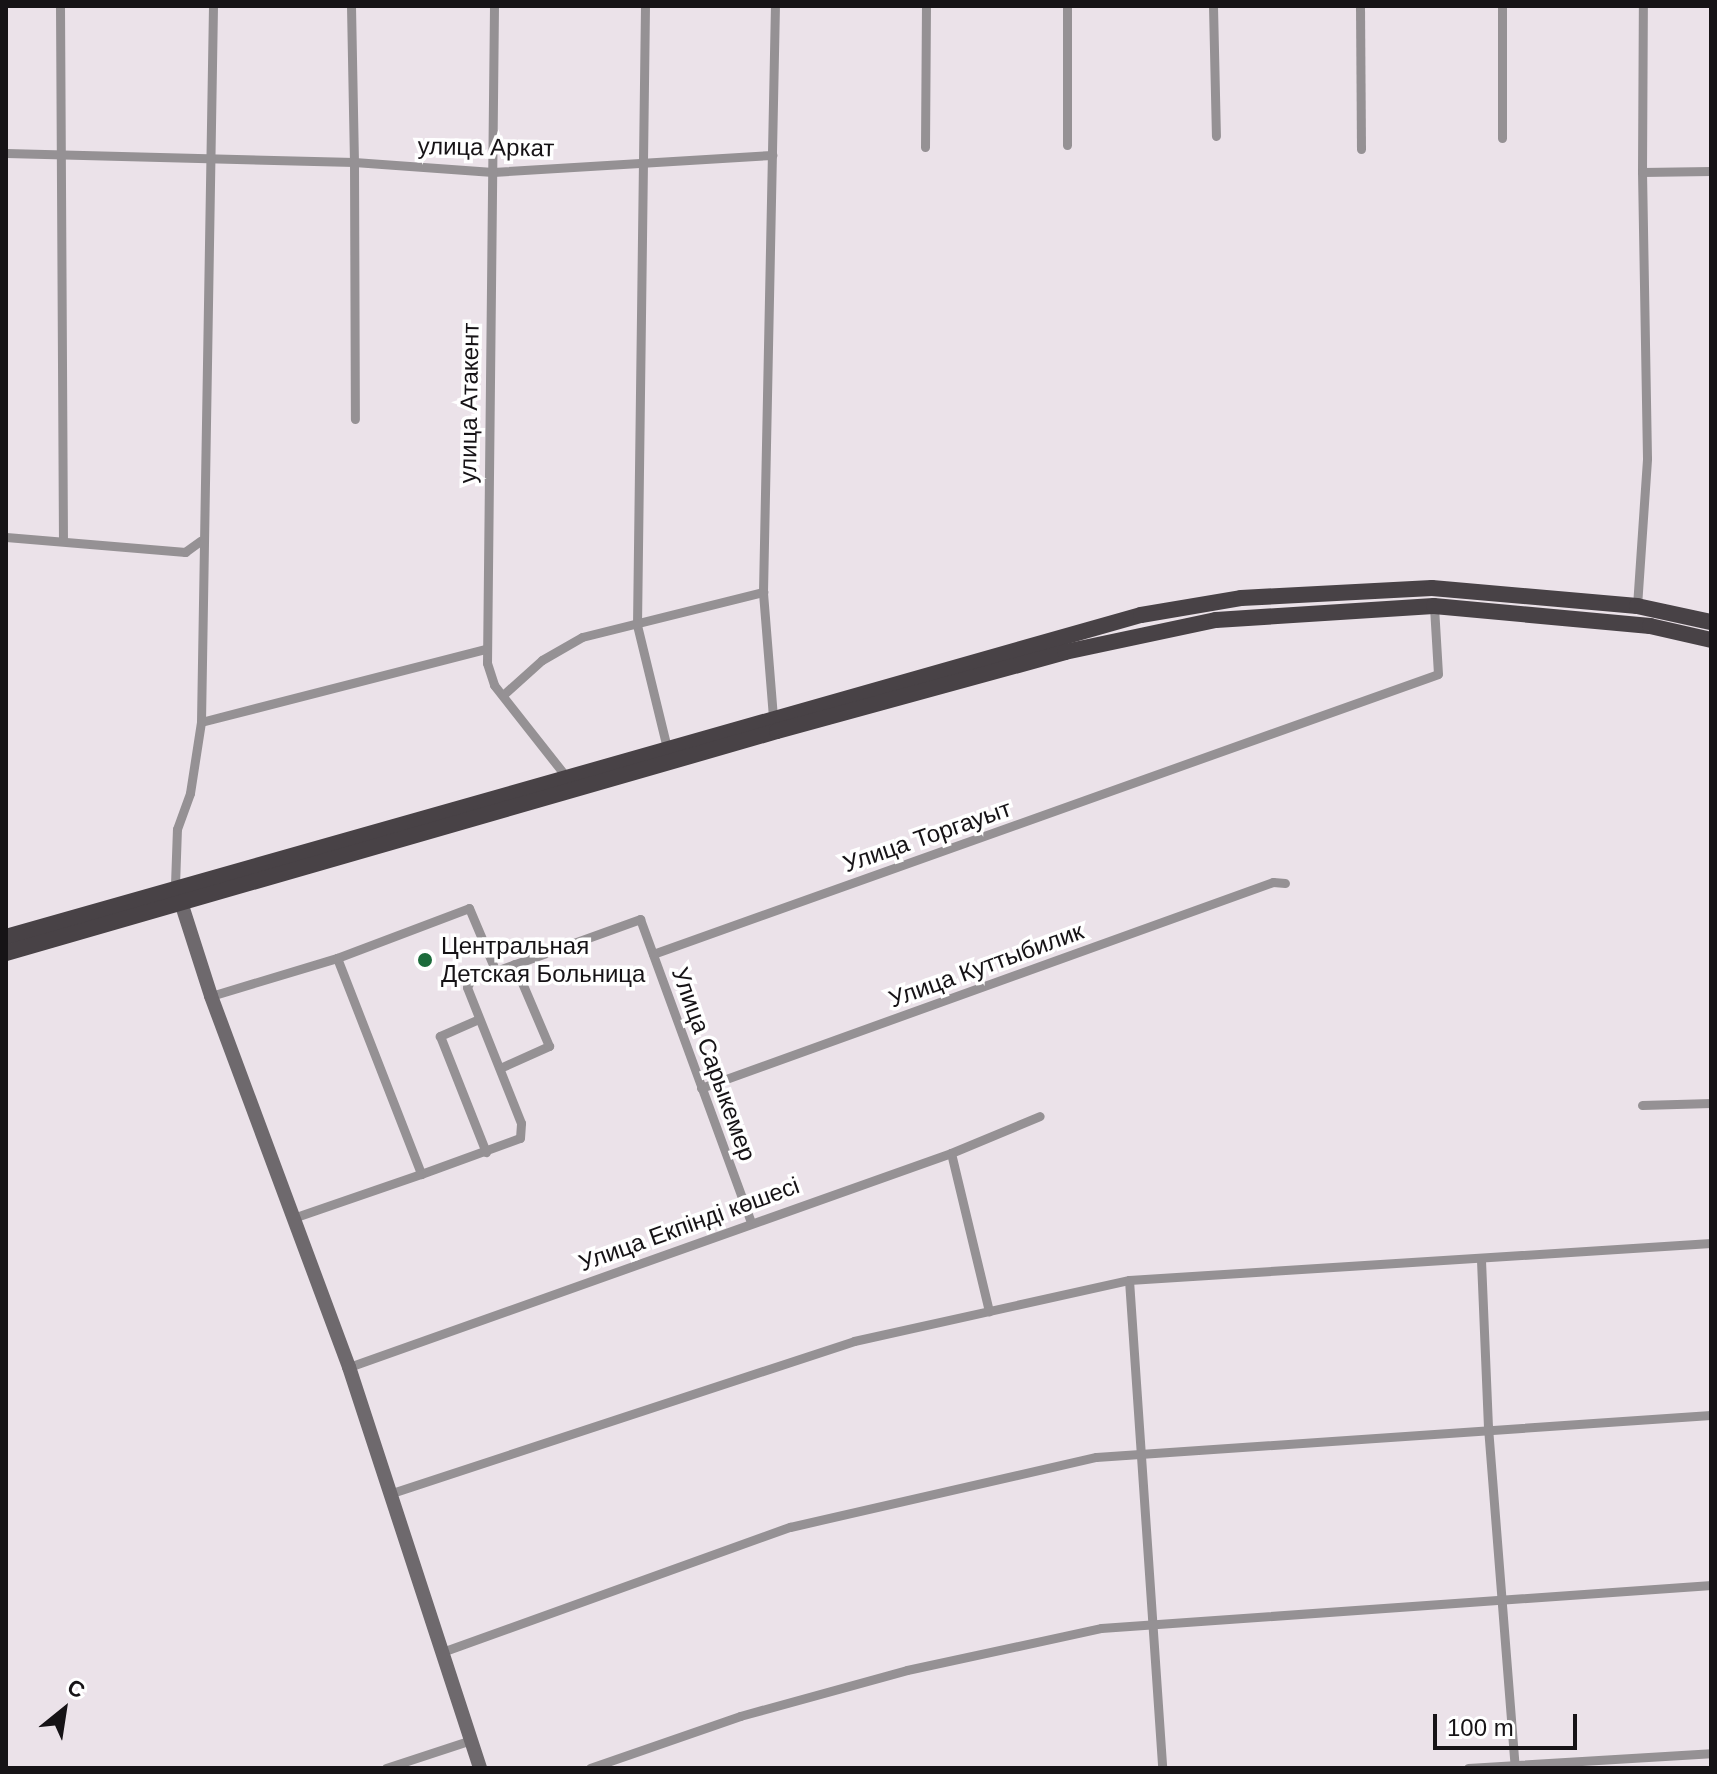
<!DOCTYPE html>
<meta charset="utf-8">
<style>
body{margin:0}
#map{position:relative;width:1717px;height:1774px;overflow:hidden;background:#ebe2e9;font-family:Helvetica,sans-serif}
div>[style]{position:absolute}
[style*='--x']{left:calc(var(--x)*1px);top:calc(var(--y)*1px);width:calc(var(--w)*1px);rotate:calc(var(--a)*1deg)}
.minor>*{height:9px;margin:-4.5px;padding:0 4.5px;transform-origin:4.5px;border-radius:4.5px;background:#959194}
.secondary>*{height:14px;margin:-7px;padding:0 7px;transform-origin:7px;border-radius:7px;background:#6e696d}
.trunk>*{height:16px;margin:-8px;padding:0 8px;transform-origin:8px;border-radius:8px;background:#484246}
.dots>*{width:22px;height:22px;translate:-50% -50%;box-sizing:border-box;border:4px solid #fff;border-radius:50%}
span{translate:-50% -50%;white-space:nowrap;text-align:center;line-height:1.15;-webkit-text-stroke:7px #fff;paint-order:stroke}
.street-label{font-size:24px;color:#161316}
.poi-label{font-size:24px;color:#161316}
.left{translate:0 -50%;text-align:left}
.frame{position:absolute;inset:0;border:8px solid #161316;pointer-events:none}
.north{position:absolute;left:24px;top:1670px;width:80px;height:80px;-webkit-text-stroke:6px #fff;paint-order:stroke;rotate:30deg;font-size:22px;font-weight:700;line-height:32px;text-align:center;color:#161316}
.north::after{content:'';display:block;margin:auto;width:28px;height:36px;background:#161316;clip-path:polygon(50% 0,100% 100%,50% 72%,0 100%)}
.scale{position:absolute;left:1433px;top:1714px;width:144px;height:36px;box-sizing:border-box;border:4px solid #161316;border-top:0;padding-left:10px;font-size:24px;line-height:28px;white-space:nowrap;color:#161316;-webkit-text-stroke:6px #fff;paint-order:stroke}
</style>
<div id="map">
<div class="minor">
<i style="--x:60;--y:6;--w:535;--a:89.68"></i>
<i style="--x:351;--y:6;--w:156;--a:88.9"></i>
<i style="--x:354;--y:162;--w:139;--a:4.1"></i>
<i style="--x:493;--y:172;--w:280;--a:-3.5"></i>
<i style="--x:494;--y:6;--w:657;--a:90.61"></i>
<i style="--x:487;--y:663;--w:23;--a:72"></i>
<i style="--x:494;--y:685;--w:113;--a:51.8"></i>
<i style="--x:645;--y:6;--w:619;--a:90.74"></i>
<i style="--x:637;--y:625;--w:127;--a:76.3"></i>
<i style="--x:1067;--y:6;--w:139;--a:90"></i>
<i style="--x:1213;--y:6;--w:130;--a:88.7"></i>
<i style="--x:1360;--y:6;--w:143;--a:89.6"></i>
<i style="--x:1502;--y:138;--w:132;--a:-90"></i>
<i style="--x:925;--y:147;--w:141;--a:-89.6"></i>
<i style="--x:6;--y:153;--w:348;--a:1.5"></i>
<i style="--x:354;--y:162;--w:257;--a:89.8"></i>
<i style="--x:1642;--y:172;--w:166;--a:-89.7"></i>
<i style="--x:6;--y:537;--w:180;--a:4.8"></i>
<i style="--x:185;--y:552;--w:19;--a:-36"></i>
<i style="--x:1637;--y:606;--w:148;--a:-86.1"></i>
<i style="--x:1647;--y:458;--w:286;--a:-91"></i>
<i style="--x:1642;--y:172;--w:69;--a:-0.8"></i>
<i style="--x:503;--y:695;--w:52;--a:-41.9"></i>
<i style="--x:542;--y:660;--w:46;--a:-29.9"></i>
<i style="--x:582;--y:637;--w:187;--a:-14"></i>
<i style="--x:773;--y:717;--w:125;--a:-94.6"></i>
<i style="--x:763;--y:592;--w:586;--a:-88.83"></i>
<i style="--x:201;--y:722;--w:294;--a:-14.4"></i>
<i style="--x:175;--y:885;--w:56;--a:-88"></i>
<i style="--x:177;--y:829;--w:38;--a:-70"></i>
<i style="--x:190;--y:793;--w:72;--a:-81.2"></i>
<i style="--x:201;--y:722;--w:716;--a:-89.04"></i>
<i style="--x:653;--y:954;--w:833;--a:-19.63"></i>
<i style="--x:1438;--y:674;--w:68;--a:-93.4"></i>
<i style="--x:337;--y:958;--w:232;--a:68.7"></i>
<i style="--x:421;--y:1174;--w:105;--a:-20"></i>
<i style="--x:520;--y:1138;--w:15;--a:-86"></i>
<i style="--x:521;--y:1123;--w:146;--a:-111.7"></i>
<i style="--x:467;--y:987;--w:8;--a:-60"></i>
<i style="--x:471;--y:980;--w:180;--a:-19.8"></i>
<i style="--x:640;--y:919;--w:324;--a:69.9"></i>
<i style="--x:211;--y:996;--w:132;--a:-16.8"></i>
<i style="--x:337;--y:958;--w:141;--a:-20.7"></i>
<i style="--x:469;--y:908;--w:69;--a:67.1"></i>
<i style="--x:479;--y:1019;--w:43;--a:156.4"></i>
<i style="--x:440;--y:1036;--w:125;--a:68.4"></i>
<i style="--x:500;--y:1068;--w:54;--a:-24.2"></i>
<i style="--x:549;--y:1046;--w:89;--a:-113.1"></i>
<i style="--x:701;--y:1088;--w:608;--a:-19.81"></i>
<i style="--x:1273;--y:882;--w:12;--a:5"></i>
<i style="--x:1642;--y:1105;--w:69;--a:-1.7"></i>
<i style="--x:951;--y:1153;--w:163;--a:76.5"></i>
<i style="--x:296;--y:1217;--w:132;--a:-19"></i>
<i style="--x:1481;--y:1260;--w:167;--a:87.6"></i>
<i style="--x:1488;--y:1427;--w:342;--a:85.5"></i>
<i style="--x:1129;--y:1280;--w:489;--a:86.1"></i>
<i style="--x:349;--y:1367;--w:639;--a:-19.57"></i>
<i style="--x:951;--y:1153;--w:96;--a:-22.6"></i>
<i style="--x:392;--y:1493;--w:486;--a:-18.2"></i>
<i style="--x:854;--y:1341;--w:282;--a:-12.5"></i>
<i style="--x:1129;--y:1280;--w:583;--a:-3.64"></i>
<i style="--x:442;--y:1652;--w:370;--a:-19.8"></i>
<i style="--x:790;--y:1527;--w:314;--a:-12.9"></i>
<i style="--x:1096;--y:1457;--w:616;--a:-3.91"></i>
<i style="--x:386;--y:1768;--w:89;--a:-18.2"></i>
<i style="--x:590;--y:1768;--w:159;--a:-19.1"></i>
<i style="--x:740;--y:1716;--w:173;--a:-15.4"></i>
<i style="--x:907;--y:1670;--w:198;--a:-12.2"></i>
<i style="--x:1101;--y:1628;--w:612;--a:-4.03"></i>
<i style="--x:1468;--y:1768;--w:243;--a:-3.5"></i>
</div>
<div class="secondary">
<i style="--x:178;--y:893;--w:108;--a:72.2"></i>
<i style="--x:211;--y:996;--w:396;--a:69.6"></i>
<i style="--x:349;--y:1367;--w:422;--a:71.9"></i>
</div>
<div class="trunk">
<i style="--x:6;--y:937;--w:1180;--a:-15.84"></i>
<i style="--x:1141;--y:615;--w:101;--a:-9.6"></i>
<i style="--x:1241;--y:598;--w:191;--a:-3"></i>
<i style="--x:1432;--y:588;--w:206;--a:5"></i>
<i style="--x:1637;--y:606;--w:76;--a:12.2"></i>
<i style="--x:6;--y:953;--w:802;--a:-16.06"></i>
<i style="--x:777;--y:731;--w:299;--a:-15.3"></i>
<i style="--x:1065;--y:652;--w:154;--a:-12"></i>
<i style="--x:1216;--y:620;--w:218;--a:-3.7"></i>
<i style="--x:1434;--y:606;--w:217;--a:5.3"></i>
<i style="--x:1650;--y:626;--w:63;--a:12.9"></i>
</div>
<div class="dots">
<i style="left:425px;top:960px;background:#1c6b3b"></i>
</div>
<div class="street-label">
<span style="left:486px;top:147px;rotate:1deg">улица Аркат</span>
<span style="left:469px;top:403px;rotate:-89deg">улица Атакент</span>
<span style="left:927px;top:836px;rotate:-19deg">Улица Торгауыт</span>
<span style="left:986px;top:965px;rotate:-20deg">Улица Куттыбилик</span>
<span style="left:714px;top:1064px;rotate:70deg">Улица Сарыкемер</span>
<span style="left:689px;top:1224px;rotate:-20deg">Улица Екпінді көшесі</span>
</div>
<div class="poi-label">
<span class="left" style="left:441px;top:960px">Центральная<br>Детская Больница</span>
</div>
<div class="frame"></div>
<div class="north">С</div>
<div class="scale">100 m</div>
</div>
